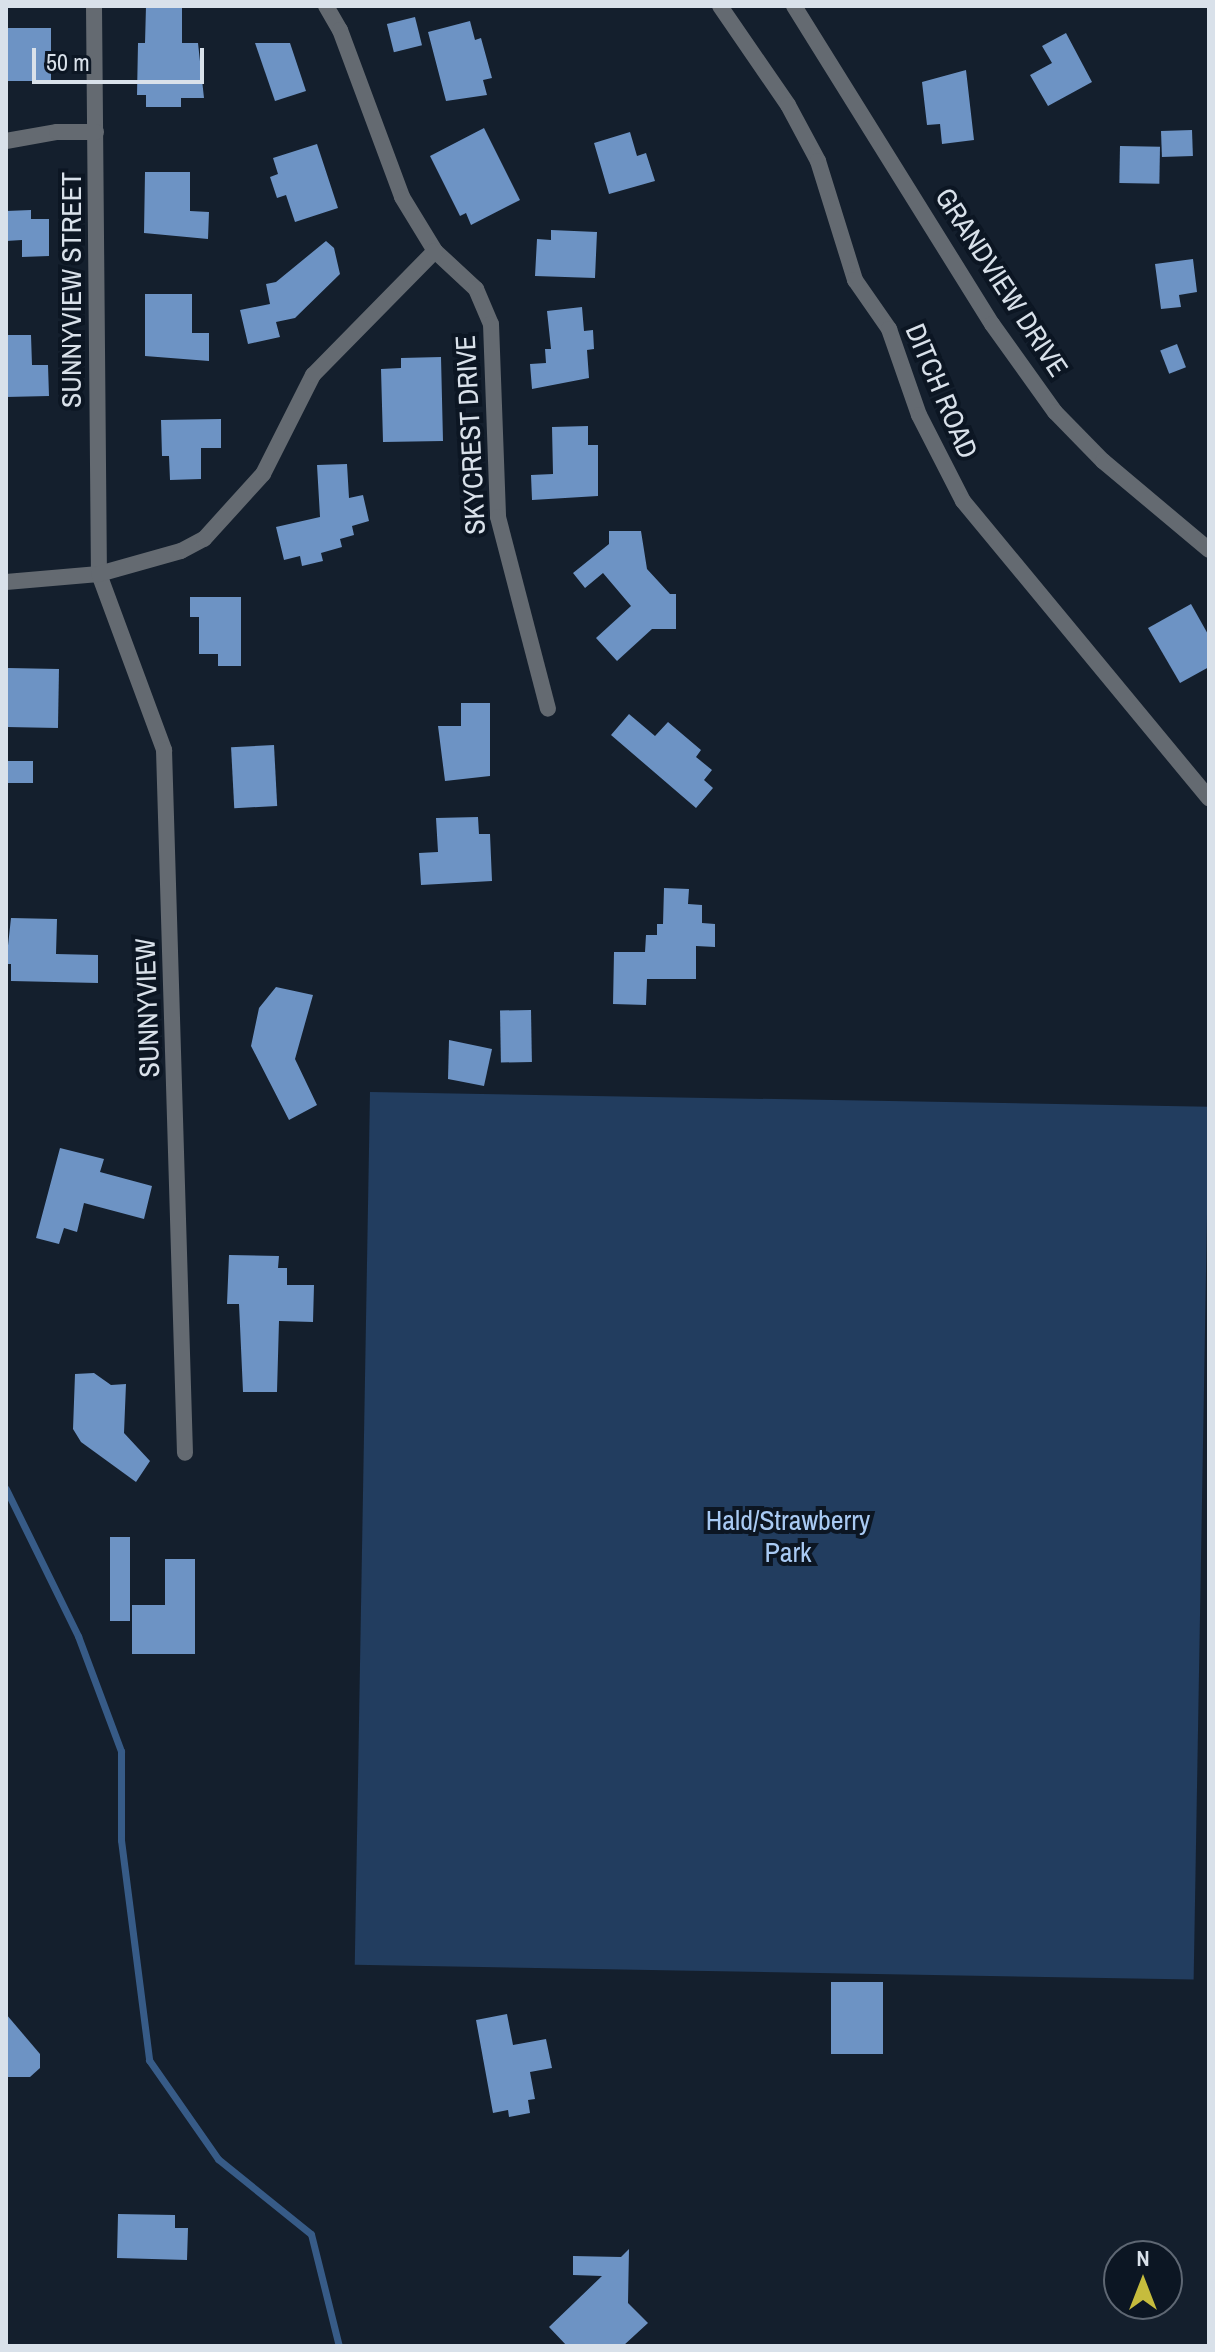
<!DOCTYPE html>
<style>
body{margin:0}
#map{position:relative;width:1215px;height:2352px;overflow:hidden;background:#141f2d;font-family:"Archivo Narrow",sans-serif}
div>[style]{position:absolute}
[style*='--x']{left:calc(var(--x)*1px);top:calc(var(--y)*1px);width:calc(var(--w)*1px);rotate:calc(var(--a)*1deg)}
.green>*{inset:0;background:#223d5f;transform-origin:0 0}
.stream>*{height:7px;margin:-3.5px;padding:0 3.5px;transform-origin:3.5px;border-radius:3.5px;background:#375b87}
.building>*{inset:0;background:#6d93c4;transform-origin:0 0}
.street>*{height:16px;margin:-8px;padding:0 8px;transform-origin:8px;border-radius:8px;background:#646a71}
span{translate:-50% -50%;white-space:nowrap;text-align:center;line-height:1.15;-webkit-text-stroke:8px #0c1623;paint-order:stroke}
.street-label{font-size:28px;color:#d9e1ea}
.park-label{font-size:28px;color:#a9caf3}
.frame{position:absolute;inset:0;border:8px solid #d9e1ea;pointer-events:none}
.north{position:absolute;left:1103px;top:2240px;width:80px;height:80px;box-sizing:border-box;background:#0c1623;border:2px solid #5e6773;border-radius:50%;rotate:0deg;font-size:22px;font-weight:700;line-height:32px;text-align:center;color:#d9e1ea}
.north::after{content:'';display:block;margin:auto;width:28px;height:36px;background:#c6bc3d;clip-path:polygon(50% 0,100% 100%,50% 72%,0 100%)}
.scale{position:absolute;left:32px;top:48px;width:172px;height:36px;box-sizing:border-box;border:4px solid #d9e1ea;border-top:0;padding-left:10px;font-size:24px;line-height:28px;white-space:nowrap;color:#d9e1ea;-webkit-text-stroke:6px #0c1623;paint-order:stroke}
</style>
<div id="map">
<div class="green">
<i style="left:370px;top:1092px;width:839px;height:873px;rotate:1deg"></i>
</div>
<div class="stream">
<i style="--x:6;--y:1489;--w:164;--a:63.9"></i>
<i style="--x:78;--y:1636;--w:123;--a:69.5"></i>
<i style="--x:121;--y:1751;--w:89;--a:90"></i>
<i style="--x:121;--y:1840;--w:222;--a:82.7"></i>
<i style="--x:149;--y:2060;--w:121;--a:55.1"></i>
<i style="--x:218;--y:2159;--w:119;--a:38.9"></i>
<i style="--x:311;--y:2234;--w:115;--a:76"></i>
</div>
<div class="building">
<i style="clip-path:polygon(146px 6px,182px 6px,182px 43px,198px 43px,204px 98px,181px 98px,181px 107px,146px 107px,146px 95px,137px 95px,138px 43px,145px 43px)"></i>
<i style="left:415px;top:17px;width:29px;height:29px;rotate:76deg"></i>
<i style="clip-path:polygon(470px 21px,475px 40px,481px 38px,492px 78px,483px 80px,487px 95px,446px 101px,428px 32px)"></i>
<i style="left:51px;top:28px;width:53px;height:44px;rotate:90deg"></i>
<i style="clip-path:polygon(1066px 33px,1092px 82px,1048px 106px,1030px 75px,1052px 63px,1042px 46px)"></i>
<i style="clip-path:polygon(255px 43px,290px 43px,306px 91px,275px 101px)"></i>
<i style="clip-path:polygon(966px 70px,974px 140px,942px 144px,940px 124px,927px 125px,922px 82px)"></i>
<i style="clip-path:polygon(484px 128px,520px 200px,471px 225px,466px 213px,460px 216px,430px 156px)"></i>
<i style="left:1192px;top:130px;width:26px;height:31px;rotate:88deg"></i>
<i style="clip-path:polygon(630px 132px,637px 156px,646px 153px,655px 181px,609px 194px,594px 143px)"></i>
<i style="clip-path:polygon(317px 144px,338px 208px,295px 222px,286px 195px,277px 198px,270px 177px,278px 174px,273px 158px)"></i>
<i style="left:1120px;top:146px;width:40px;height:37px;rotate:1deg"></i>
<i style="clip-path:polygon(145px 172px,190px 172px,190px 211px,209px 212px,208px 239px,144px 233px)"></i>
<i style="clip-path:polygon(31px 210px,31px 219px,49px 219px,49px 256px,22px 257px,22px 240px,6px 241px,6px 211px)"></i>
<i style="clip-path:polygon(551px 230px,597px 232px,595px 278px,535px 276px,537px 239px,551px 240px)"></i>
<i style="clip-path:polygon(326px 241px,334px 248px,340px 274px,295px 318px,276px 322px,280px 337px,248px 344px,240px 310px,270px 304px,266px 284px,276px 282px)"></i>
<i style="clip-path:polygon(1193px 259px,1197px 292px,1179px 295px,1181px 307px,1161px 309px,1155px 264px)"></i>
<i style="clip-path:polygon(145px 294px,192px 294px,192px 333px,209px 333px,209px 361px,145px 356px)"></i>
<i style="clip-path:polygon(582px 307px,584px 331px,593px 330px,594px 349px,587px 350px,589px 378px,532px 389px,530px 364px,546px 363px,545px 349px,551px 349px,547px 311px)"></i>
<i style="clip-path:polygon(6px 335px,31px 335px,32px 365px,48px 365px,49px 396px,6px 397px)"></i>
<i style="left:1177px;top:344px;width:25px;height:18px;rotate:69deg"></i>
<i style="clip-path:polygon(441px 357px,443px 441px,383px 442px,381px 369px,401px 368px,401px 358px)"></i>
<i style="clip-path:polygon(221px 419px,221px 448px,201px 448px,201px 479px,170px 480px,169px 456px,162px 456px,161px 420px)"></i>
<i style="clip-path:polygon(588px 426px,588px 445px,598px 445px,598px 496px,532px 500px,531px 475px,553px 474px,552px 427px)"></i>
<i style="clip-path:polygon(347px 464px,349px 498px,363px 495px,369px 521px,352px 526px,354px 535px,340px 539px,342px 547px,321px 553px,323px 561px,302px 566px,300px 556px,284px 560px,276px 527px,320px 517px,317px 465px)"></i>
<i style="clip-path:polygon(609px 531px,641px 531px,647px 569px,670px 594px,676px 594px,676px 629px,652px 629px,617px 661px,596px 638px,631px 606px,603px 573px,585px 588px,573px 573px,609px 544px)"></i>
<i style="clip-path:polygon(190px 597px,241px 597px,241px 666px,218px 666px,218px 654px,199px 654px,199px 617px,190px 617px)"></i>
<i style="clip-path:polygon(1191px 604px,1209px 636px,1209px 667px,1180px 683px,1148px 628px)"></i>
<i style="left:8px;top:668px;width:51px;height:59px;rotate:1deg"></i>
<i style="clip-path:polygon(461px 703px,490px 703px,490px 776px,445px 781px,438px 726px,461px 726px)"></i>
<i style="clip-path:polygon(629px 714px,655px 736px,668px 722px,701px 750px,696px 757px,712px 770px,704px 780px,713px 788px,696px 808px,611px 735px)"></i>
<i style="left:274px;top:745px;width:61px;height:43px;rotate:87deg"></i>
<i style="left:33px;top:761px;width:22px;height:27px;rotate:90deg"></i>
<i style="clip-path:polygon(478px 817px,479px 834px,490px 834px,492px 881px,421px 885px,419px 853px,438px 852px,436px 818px)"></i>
<i style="clip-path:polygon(664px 888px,689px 889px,688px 904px,702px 905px,702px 923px,715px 924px,715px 947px,696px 946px,696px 979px,647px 979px,646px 1005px,613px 1004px,614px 952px,645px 952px,646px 935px,657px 935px,657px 924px,663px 924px)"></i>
<i style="clip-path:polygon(11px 918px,57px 919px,56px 954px,98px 955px,98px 983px,11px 981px,11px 964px,6px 964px)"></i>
<i style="clip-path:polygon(276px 987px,313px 995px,295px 1059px,317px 1105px,289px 1120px,251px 1046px,259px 1008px)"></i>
<i style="left:531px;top:1010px;width:52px;height:31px;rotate:89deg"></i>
<i style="clip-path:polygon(449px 1040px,492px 1049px,484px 1086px,448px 1079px)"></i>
<i style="clip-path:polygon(60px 1148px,104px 1159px,100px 1172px,152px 1186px,144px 1219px,84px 1203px,77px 1232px,64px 1228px,59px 1244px,36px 1238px)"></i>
<i style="clip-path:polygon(229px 1255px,279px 1256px,278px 1268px,287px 1268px,287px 1285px,314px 1285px,313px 1322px,279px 1321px,277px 1392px,243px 1392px,239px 1304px,227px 1304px)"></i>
<i style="clip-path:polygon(94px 1373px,111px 1385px,126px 1384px,124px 1433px,150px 1461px,136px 1482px,81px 1442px,73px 1429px,75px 1374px)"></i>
<i style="left:110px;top:1537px;width:20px;height:84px"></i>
<i style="clip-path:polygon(165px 1559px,195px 1559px,195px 1654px,132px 1654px,132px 1605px,165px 1605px)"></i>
<i style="left:883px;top:1982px;width:72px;height:52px;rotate:90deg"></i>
<i style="clip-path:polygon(6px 2014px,40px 2054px,40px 2068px,30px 2077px,6px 2077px)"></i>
<i style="clip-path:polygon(507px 2014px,513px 2045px,546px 2039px,552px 2068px,530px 2072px,535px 2099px,528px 2100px,530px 2113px,509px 2117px,508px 2110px,493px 2113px,476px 2020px)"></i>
<i style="clip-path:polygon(118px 2214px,175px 2215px,175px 2228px,188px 2228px,187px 2260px,117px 2258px)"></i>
<i style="clip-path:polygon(629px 2249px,628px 2303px,648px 2323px,623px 2346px,567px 2346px,549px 2327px,602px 2276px,573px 2275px,573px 2256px,621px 2257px)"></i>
</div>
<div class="street">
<i style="--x:94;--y:6;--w:568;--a:89.5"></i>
<i style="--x:99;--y:574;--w:188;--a:69.7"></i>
<i style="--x:164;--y:750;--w:703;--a:88.29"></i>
<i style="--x:326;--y:6;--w:28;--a:60"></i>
<i style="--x:340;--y:30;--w:178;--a:69.6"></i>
<i style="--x:402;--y:197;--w:63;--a:58.6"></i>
<i style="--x:435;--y:251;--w:56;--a:42.8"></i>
<i style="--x:476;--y:289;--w:38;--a:67"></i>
<i style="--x:491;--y:324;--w:193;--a:87.9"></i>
<i style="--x:498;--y:517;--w:198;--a:75.4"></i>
<i style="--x:720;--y:6;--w:120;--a:55.5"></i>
<i style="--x:788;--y:105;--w:64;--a:61.8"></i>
<i style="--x:818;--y:161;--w:125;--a:72.7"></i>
<i style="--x:855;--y:280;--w:60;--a:55.2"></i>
<i style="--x:889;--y:329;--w:91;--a:70.8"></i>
<i style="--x:919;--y:415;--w:97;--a:62.9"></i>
<i style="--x:963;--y:501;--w:386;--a:50.4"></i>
<i style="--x:794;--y:6;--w:375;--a:58.1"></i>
<i style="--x:992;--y:324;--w:108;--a:54.4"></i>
<i style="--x:1055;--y:412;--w:69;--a:45.6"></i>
<i style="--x:1103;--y:461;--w:138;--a:40"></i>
<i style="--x:6;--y:141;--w:52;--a:-10"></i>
<i style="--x:57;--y:132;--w:39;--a:0"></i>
<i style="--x:6;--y:582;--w:93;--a:-4.9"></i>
<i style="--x:99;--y:574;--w:85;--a:-15.7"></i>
<i style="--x:181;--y:551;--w:26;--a:-28"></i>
<i style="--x:204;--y:539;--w:88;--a:-47.8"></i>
<i style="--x:263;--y:474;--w:111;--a:-63.2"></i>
<i style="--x:313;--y:375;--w:174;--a:-45.5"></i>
</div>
<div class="street-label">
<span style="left:1002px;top:282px;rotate:57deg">GRANDVIEW DRIVE</span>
<span style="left:71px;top:290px;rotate:-90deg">SUNNYVIEW STREET</span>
<span style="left:942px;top:391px;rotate:67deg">DITCH ROAD</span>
<span style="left:470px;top:435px;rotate:-93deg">SKYCREST DRIVE</span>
<span style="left:147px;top:1008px;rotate:-92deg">SUNNYVIEW</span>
</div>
<div class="park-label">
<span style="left:788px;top:1536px">Hald/Strawberry<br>Park</span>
</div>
<div class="frame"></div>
<div class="north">N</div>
<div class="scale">50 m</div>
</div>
